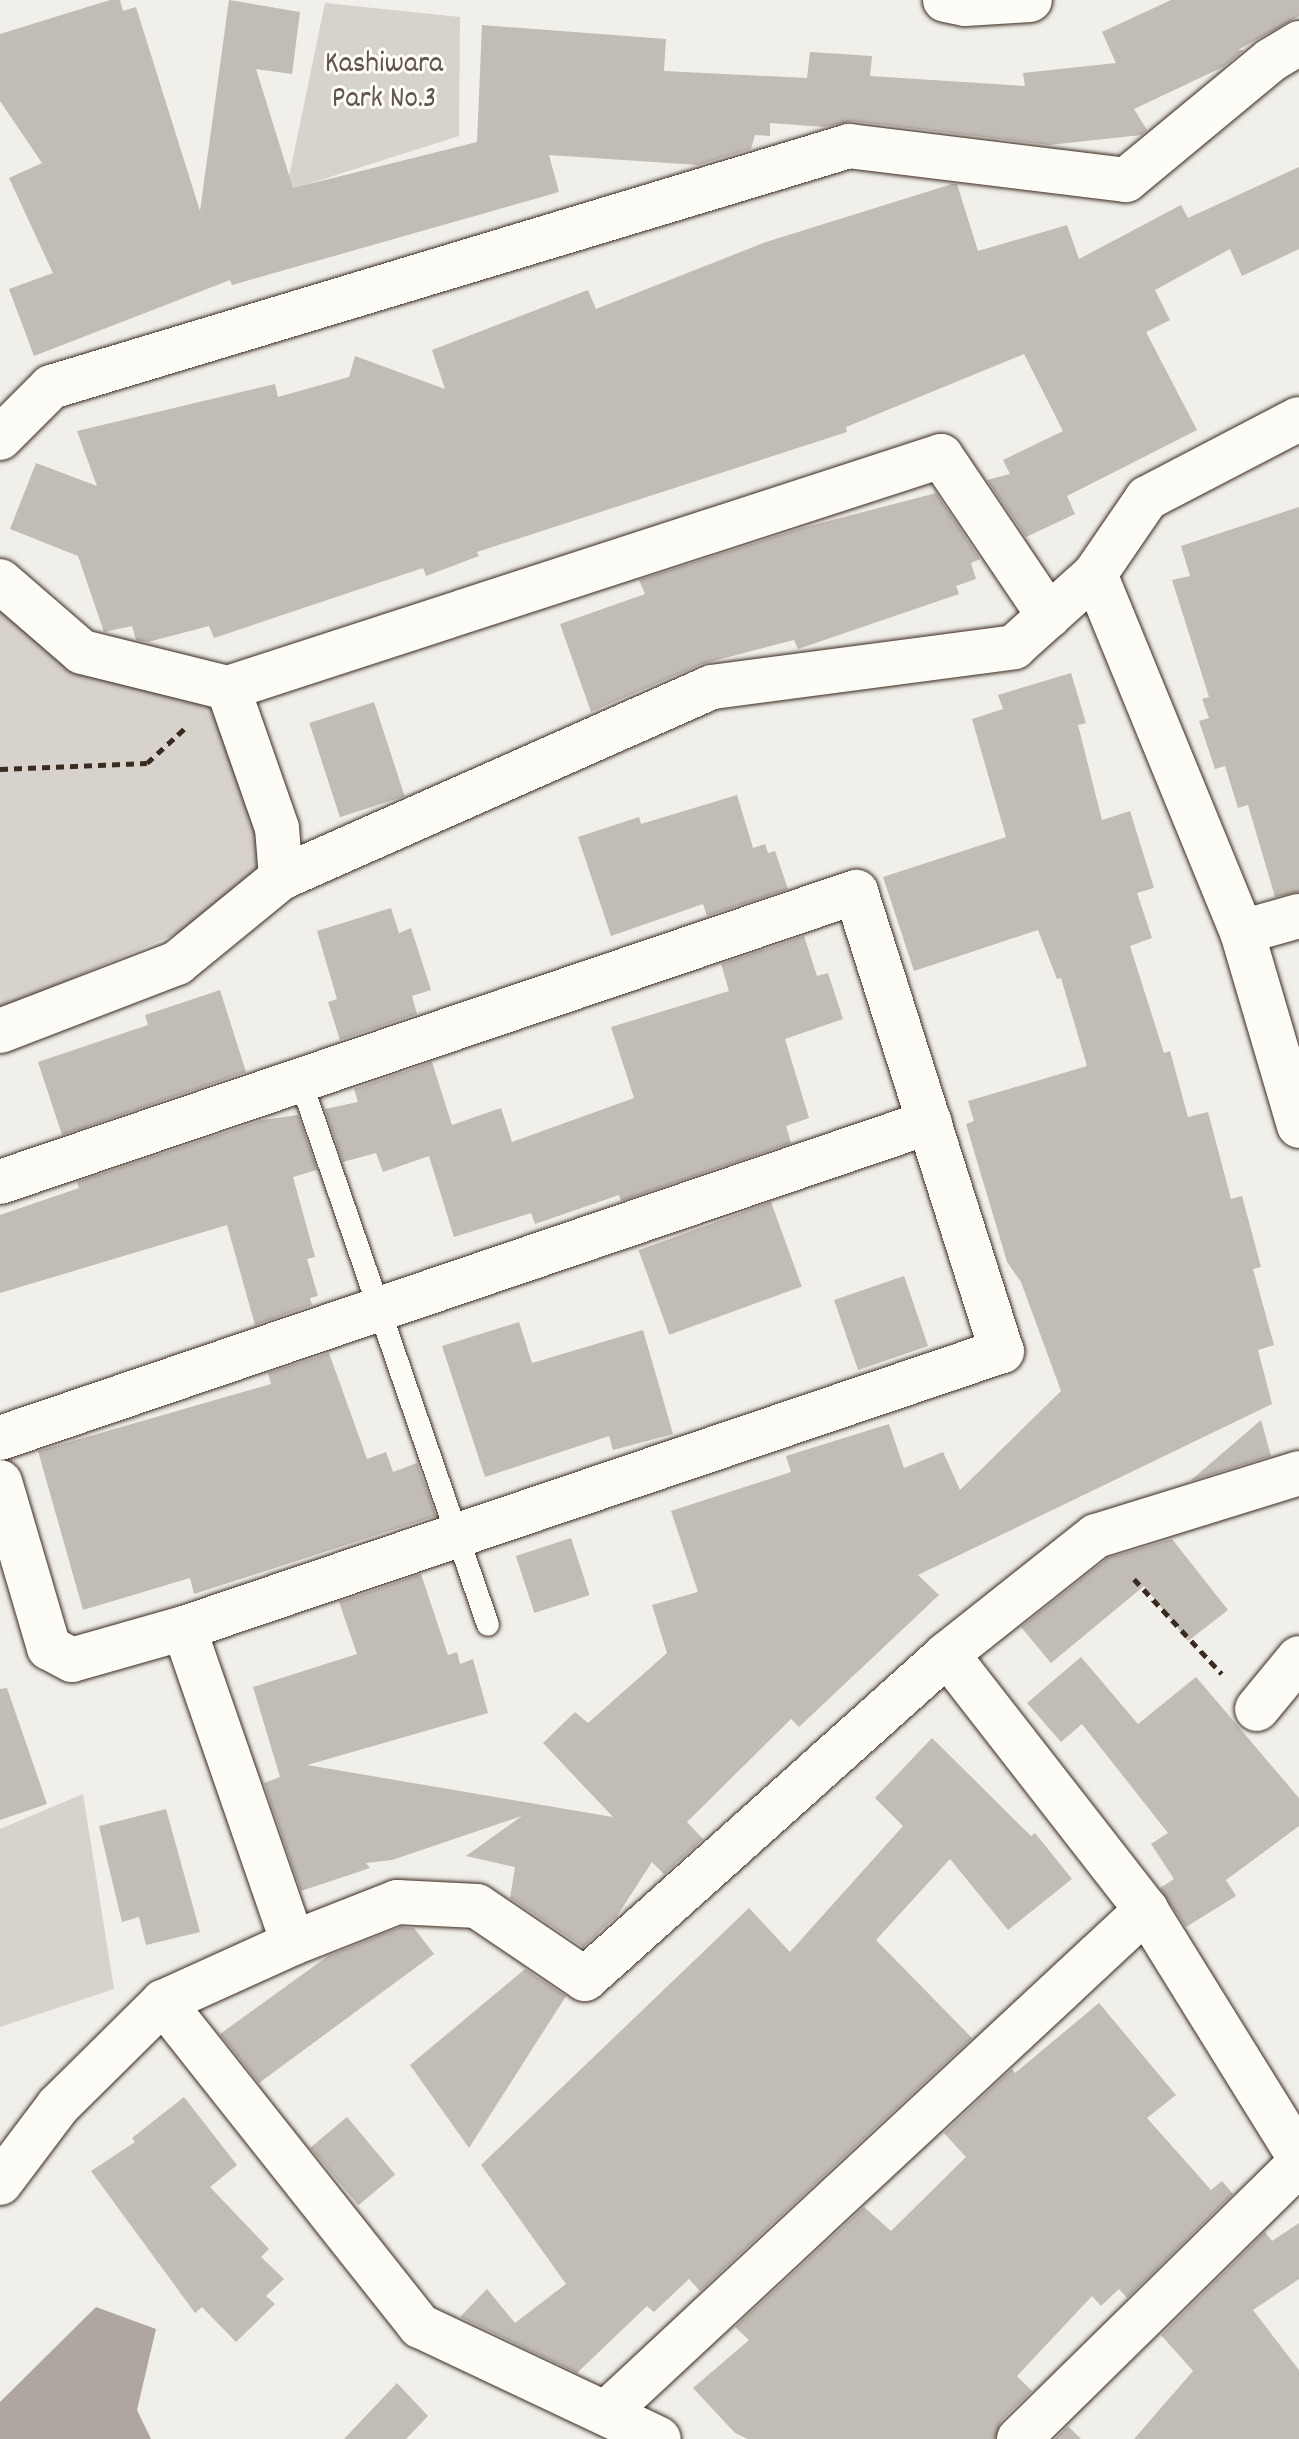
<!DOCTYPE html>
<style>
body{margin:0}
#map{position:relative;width:1299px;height:2439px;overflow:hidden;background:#f1efea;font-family:Dekko,sans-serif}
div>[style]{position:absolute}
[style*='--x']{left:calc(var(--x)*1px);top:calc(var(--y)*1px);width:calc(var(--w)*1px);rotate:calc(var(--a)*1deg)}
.green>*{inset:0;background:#d7d2cc}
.water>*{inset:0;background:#aea69f}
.building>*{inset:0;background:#c1bcb4;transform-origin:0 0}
.path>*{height:5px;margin-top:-2.5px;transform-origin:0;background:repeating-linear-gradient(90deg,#3b2a1e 0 8px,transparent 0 14px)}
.roads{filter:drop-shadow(0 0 2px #3b2a1e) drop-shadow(0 0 2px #3b2a1e)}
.service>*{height:22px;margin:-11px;padding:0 11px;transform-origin:11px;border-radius:11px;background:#fdfcf7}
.minor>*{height:44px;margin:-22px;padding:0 22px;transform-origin:22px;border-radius:22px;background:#fdfcf7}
.tertiary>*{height:44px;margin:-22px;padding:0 22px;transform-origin:22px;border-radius:22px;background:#fdfcf7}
span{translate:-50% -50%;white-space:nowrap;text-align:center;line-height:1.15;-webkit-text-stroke:6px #fdfcf7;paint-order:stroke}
.park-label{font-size:30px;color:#62544a}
</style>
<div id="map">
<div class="green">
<i style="clip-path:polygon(325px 3px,460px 17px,459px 136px,286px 191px)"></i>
<i style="clip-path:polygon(0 581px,82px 652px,228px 688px,260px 811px,257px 899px,0 1009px)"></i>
<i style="clip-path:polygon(83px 1794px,114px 1989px,0 2027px,0 1829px)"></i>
</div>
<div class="water">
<i style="clip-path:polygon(96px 2307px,156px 2329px,137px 2410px,151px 2439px,0 2439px,0 2402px)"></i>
</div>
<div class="building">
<i style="clip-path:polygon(110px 0,120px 0,123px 11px,136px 7px,200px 211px,229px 0,300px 12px,292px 74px,256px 69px,293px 188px,477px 142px,482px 25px,666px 39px,664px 71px,807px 78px,810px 52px,872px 56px,870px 76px,1025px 86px,1023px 73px,1116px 63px,1102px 32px,1171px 0,1299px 0,1299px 16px,1238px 50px,1244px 50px,1223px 67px,1134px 109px,1147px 130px,1141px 135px,1049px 145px,852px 121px,824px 127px,770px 123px,770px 136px,755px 135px,751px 149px,698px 165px,549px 155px,559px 192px,232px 285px,230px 280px,34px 356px,9px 289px,53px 273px,9px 178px,42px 163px,0 101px,0 34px)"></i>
<i style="clip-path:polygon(1299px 167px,1299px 249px,1242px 276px,1230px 249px,1155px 290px,1170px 320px,1146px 332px,1197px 430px,1067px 496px,1075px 514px,1026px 537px,987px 480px,1010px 474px,1003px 460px,1063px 431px,1024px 354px,846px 427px,847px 432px,477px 552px,479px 556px,426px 576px,423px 568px,214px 638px,209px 626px,148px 642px,136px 640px,132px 626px,104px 632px,78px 556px,10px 529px,36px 463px,97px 486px,77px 431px,275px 384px,278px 397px,349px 377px,355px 356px,445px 389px,432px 350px,588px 290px,596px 309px,766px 242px,952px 184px,957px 184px,978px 251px,1067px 225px,1079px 259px,1181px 205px,1188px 218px)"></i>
<i style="clip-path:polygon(936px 493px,980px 559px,971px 563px,976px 579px,956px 586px,959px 594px,798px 649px,794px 640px,702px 664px,591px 712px,560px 624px,645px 594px,639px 580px,798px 529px)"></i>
<i style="clip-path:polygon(1299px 507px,1299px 892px,1275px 897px,1248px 805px,1238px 808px,1225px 766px,1215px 769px,1199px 721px,1209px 718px,1202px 699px,1209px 697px,1172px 580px,1190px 576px,1181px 546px)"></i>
<i style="clip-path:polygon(1071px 673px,1086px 723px,1078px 725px,1102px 820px,1130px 811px,1154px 888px,1137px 893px,1152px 938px,1130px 946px,1164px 1053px,1170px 1051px,1188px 1117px,1208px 1112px,1231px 1199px,1242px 1196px,1261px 1267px,1253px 1269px,1274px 1345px,1258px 1350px,1272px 1404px,918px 1575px,939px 1595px,799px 1727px,791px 1719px,687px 1822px,703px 1839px,664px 1874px,652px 1862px,617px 1916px,583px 1947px,510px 1898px,515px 1867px,466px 1856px,522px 1816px,392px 1860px,366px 1863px,370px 1868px,301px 1891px,264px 1783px,280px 1777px,253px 1687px,357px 1654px,339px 1602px,421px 1574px,448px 1655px,457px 1652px,460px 1664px,473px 1659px,488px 1713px,307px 1765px,613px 1817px,543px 1743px,575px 1712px,588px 1723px,667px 1653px,652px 1605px,698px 1592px,671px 1511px,791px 1472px,786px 1456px,889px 1424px,904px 1468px,943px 1452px,960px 1490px,1061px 1391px,1021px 1282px,1007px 1262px,966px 1124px,974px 1121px,968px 1101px,1087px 1066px,1061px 978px,1057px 979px,1038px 930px,914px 971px,883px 877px,1006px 837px,972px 719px,1003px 709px,998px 695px)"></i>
<i style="left:374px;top:702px;width:99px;height:68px;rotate:72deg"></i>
<i style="clip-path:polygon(737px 795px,753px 848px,765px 844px,768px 853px,775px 851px,788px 889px,707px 916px,703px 904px,611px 936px,578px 837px,639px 817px,641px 824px)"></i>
<i style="clip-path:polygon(391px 908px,399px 933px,411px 928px,431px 990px,412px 996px,417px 1014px,340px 1040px,328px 1002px,337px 999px,317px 931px)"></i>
<i style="clip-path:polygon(804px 936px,817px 976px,828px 973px,843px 1019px,785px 1039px,809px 1118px,786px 1126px,791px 1143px,621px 1201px,619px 1195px,535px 1224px,531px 1213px,454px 1237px,429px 1156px,383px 1172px,376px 1153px,343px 1162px,325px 1109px,358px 1102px,354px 1089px,432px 1062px,452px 1125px,501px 1108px,512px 1142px,634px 1098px,611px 1027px,729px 991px,721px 964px)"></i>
<i style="clip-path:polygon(220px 990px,246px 1072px,62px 1135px,38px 1062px,148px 1025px,145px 1015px)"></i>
<i style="clip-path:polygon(298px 1115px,317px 1170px,293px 1177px,315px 1257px,307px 1259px,318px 1296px,310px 1298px,312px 1305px,255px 1325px,227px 1225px,0 1293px,0 1215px,79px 1188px,77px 1182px,262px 1120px)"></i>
<i style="left:771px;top:1202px;width:90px;height:141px;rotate:70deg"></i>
<i style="left:904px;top:1276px;width:74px;height:74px;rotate:71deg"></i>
<i style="clip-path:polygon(519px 1322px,532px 1363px,643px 1330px,673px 1434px,613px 1450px,609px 1436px,485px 1477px,442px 1346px)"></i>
<i style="clip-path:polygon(329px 1353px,367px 1459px,386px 1452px,393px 1472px,417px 1463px,436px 1516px,194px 1594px,190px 1578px,83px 1610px,38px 1451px,271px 1384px,268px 1373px)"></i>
<i style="clip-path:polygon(1261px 1420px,1271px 1456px,1190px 1481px)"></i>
<i style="left:571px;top:1538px;width:60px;height:58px;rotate:72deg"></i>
<i style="clip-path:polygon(1172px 1539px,1228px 1610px,1188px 1641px,1144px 1586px,1051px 1663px,1021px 1627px,1108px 1558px)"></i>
<i style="clip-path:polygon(1081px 1657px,1138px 1724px,1196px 1677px,1299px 1798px,1299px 1826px,1226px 1880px,1236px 1896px,1186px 1927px,1160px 1888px,1174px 1879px,1151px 1844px,1168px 1833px,1082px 1724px,1061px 1742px,1027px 1703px)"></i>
<i style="clip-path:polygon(7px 1688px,47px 1804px,0 1820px,0 1689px)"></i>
<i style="clip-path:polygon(932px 1738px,1031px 1836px,1035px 1833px,1072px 1879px,1008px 1930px,950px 1859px,876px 1940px,972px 2038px,700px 2291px,689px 2279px,654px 2312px,647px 2306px,577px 2373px,460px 2317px,487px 2289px,515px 2323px,566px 2284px,481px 2165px,749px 1908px,790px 1952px,903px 1826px,875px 1798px)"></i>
<i style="clip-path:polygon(166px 1809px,200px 1932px,146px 1945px,139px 1917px,122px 1922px,99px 1826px)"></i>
<i style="clip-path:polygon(401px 1927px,414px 1928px,434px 1954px,259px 2083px,220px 2034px,328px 1956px)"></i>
<i style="clip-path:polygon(525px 1969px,566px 1996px,469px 2148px,410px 2065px)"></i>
<i style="clip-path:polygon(1099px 2003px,1176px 2095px,1147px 2118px,1211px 2190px,1222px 2181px,1233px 2194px,1127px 2298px,1119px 2289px,1101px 2306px,1092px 2296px,1017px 2376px,1032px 2391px,1001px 2421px,995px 2439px,748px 2439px,735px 2433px,693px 2388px,749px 2340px,735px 2327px,864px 2207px,891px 2231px,966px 2157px,944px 2133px,1012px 2069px,1015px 2073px)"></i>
<i style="clip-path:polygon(184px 2097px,237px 2165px,210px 2187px,269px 2249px,261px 2257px,284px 2279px,266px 2296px,275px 2304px,236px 2342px,202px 2307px,195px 2313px,91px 2171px,135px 2142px,132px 2138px)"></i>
<i style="left:347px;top:2117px;width:75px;height:48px;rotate:50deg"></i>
<i style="clip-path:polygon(1299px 2223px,1299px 2279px,1253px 2310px,1299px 2370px,1299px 2439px,1134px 2439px,1193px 2371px,1161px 2335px,1265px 2232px,1272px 2241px)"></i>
<i style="clip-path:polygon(397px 2383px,428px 2416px,406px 2439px,344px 2439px)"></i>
<i style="clip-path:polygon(1068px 2426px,1081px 2439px,1055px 2439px)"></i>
</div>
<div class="path">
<i style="--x:0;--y:769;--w:147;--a:-2.3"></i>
<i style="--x:147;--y:763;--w:52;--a:-42.6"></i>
<i style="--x:1134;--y:1579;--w:129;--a:47.2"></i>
</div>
<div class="roads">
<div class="service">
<i style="--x:300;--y:1079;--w:577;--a:71"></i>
</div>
<div class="minor">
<i style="--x:0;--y:438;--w:72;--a:-45"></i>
<i style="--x:51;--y:387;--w:834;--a:-16.8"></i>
<i style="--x:849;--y:146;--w:279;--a:7"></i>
<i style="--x:1126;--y:180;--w:188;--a:-39.6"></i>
<i style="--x:1271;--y:60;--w:33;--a:-31"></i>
<i style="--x:1095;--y:574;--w:387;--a:67.7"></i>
<i style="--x:1242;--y:932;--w:202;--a:73.6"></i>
<i style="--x:0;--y:581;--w:108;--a:40.9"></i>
<i style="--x:82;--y:652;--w:150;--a:13.9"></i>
<i style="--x:228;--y:688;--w:148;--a:70.7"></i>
<i style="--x:277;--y:828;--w:50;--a:85.4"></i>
<i style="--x:228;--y:688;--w:750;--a:-18.02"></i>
<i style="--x:941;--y:456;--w:193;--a:56"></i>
<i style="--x:1242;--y:932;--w:59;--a:-15.7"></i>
<i style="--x:0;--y:1031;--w:190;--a:-21"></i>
<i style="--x:177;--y:963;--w:134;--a:-39.3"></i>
<i style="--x:281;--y:878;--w:471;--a:-23.9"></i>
<i style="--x:712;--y:687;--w:305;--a:-7.5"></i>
<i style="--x:1014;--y:647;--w:109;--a:-42"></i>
<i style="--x:1095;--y:574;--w:92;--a:-55.6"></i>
<i style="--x:1147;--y:498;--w:171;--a:-27.5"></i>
<i style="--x:0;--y:1182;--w:904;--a:-18.72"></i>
<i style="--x:856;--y:892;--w:482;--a:72.4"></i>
<i style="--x:1002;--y:1351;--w:864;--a:161.29"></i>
<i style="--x:184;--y:1628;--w:116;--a:164.1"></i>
<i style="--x:72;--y:1660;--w:26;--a:-152"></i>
<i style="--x:49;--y:1648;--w:173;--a:-106.4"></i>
<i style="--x:0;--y:1438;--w:982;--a:-18.77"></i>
<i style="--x:947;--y:1654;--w:324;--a:52.1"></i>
<i style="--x:1146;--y:1910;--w:291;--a:58.2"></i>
<i style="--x:1257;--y:1709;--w:66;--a:-50.5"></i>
<i style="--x:293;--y:1943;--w:112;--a:-21.5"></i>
<i style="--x:397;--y:1902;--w:80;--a:2.9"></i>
<i style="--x:477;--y:1906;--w:130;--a:34.1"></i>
<i style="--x:585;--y:1979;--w:486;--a:-41.9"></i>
<i style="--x:947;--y:1654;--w:190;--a:-38.4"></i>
<i style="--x:1096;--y:1536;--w:213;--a:-17.2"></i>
<i style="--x:163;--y:2002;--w:414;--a:51.6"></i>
<i style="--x:420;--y:2326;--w:264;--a:25.3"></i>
<i style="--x:0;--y:2183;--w:96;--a:-53"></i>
<i style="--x:58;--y:2106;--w:148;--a:-44.7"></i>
<i style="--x:163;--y:2002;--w:143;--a:-24.4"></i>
<i style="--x:293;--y:1943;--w:333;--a:-109.1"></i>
<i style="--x:607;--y:2412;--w:737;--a:-42.96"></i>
<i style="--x:1019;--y:2439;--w:392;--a:-44.5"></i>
</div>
<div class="tertiary">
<i style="--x:945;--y:0;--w:20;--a:11"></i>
<i style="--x:965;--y:4;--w:65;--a:-3.5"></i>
</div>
</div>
<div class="park-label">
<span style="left:384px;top:83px">Kashiwara<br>Park No.3</span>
</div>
</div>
